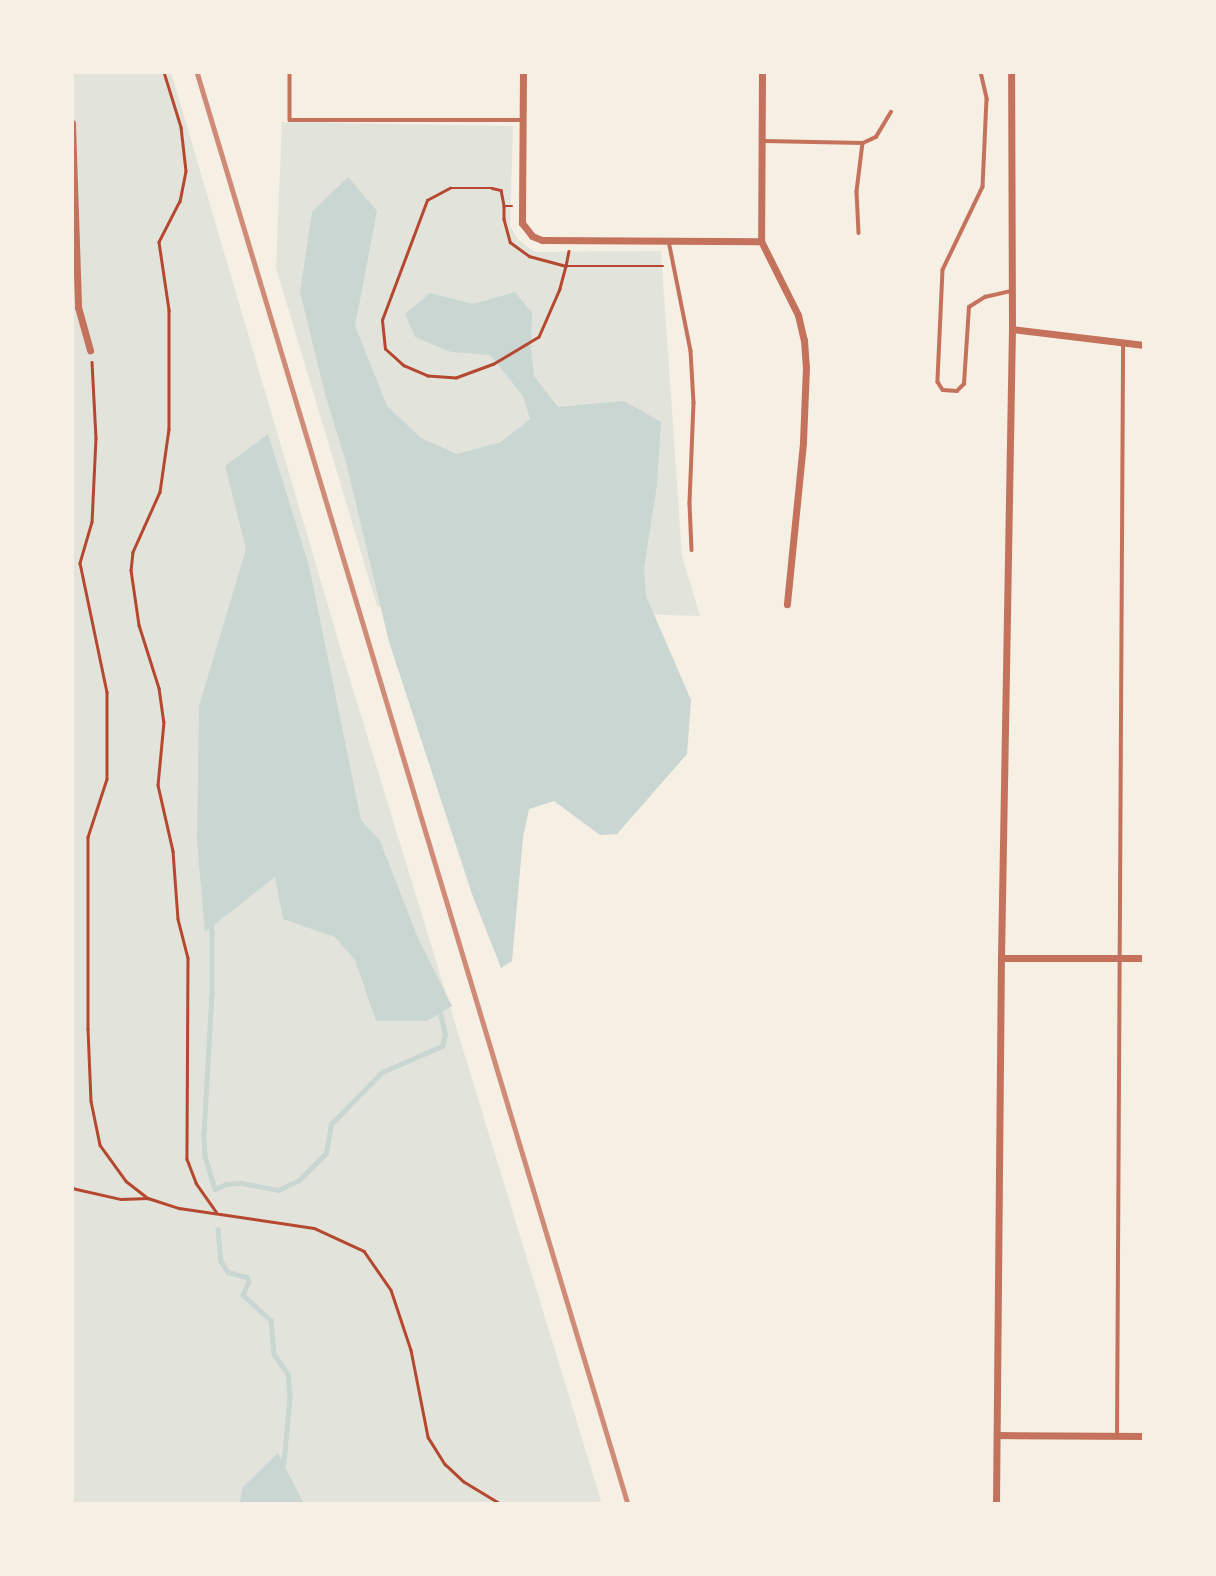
<!DOCTYPE html>
<style>
body{margin:0}
#map{position:relative;width:1216px;height:1576px;overflow:hidden;background:#f6efe4;font-family:"Open Sans",sans-serif}
div>[style]{position:absolute}
[style*='--x']{left:calc(var(--x)*1px);top:calc(var(--y)*1px);width:calc(var(--w)*1px);rotate:calc(var(--a)*1deg)}
.green>*{inset:0;background:#e2e4dc}
.water>*{inset:0;background:#c9d6d2}
.stream>*{height:4.5px;margin:-2.25px;padding:0 2.25px;transform-origin:2.25px;border-radius:2.25px;background:#c9d6d2}
.path>*{height:2.5px;margin:-1.25px;padding:0 1.25px;transform-origin:1.25px;border-radius:1.25px;background:#b5482f}
.service>*{height:3.5px;margin:-1.75px;padding:0 1.75px;transform-origin:1.75px;border-radius:1.75px;background:#c5725c}
.minor>*{height:7px;margin:-3.5px;padding:0 3.5px;transform-origin:3.5px;border-radius:3.5px;background:#c5725c}
.rail>*{height:4.5px;margin:-2.25px;padding:0 2.25px;transform-origin:2.25px;border-radius:2.25px;background:#cf8b77}
span{translate:-50% -50%;white-space:nowrap;text-align:center;line-height:1.15;-webkit-text-stroke:6px #f6efe4;paint-order:stroke}
.frame{position:absolute;inset:0;border:74px solid #f6efe4;pointer-events:none}
</style>
<div id="map">
<div class="green">
<i style="clip-path:polygon(72px 72px,171px 72px,344px 660px,602px 1504px,72px 1504px)"></i>
<i style="clip-path:polygon(282px 122px,513px 126px,510px 226px,518px 239px,527px 247px,536px 252px,661px 251px,682px 556px,700px 616px,377px 606px,276px 268px)"></i>
</div>
<div class="water">
<i style="clip-path:polygon(348px 177px,377px 211px,355px 326px,387px 406px,421px 438px,457px 454px,501px 442px,530px 419px,523px 396px,490px 355px,451px 352px,415px 337px,405px 314px,430px 293px,473px 304px,515px 292px,532px 313px,531px 349px,534px 376px,558px 407px,624px 401px,661px 422px,657px 485px,644px 568px,646px 596px,691px 700px,687px 754px,617px 834px,600px 835px,554px 801px,529px 809px,523px 837px,512px 961px,501px 968px,472px 894px,389px 642px,346px 462px,325px 394px,300px 292px,312px 212px)"></i>
<i style="clip-path:polygon(268px 434px,309px 566px,361px 820px,380px 841px,418px 938px,452px 1006px,427px 1021px,376px 1021px,355px 960px,335px 937px,283px 919px,275px 877px,205px 932px,197px 841px,199px 706px,246px 549px,225px 466px)"></i>
<i style="clip-path:polygon(278px 1453px,304px 1504px,240px 1504px,242px 1488px)"></i>
</div>
<div class="stream">
<i style="--x:212;--y:926;--w:66;--a:90"></i>
<i style="--x:212;--y:992;--w:143;--a:93.2"></i>
<i style="--x:204;--y:1135;--w:21;--a:87"></i>
<i style="--x:205;--y:1156;--w:34;--a:73"></i>
<i style="--x:215;--y:1189;--w:12;--a:-24"></i>
<i style="--x:226;--y:1184;--w:16;--a:-4"></i>
<i style="--x:242;--y:1183;--w:37;--a:11"></i>
<i style="--x:278;--y:1190;--w:23;--a:-25"></i>
<i style="--x:299;--y:1180;--w:38;--a:-45"></i>
<i style="--x:326;--y:1153;--w:29;--a:-80"></i>
<i style="--x:331;--y:1124;--w:73;--a:-45.6"></i>
<i style="--x:382;--y:1072;--w:65;--a:-23.4"></i>
<i style="--x:442;--y:1046;--w:11;--a:-75"></i>
<i style="--x:445;--y:1035;--w:23;--a:-103"></i>
<i style="--x:218;--y:1229;--w:32;--a:85"></i>
<i style="--x:221;--y:1261;--w:13;--a:58"></i>
<i style="--x:228;--y:1272;--w:20;--a:15"></i>
<i style="--x:247;--y:1277;--w:5;--a:68"></i>
<i style="--x:249;--y:1282;--w:14;--a:115"></i>
<i style="--x:243;--y:1295;--w:38;--a:42"></i>
<i style="--x:271;--y:1320;--w:34;--a:85"></i>
<i style="--x:274;--y:1354;--w:24;--a:55"></i>
<i style="--x:288;--y:1374;--w:24;--a:85"></i>
<i style="--x:290;--y:1398;--w:65;--a:95.3"></i>
</div>
<div class="path">
<i style="--x:164;--y:72;--w:58;--a:72.8"></i>
<i style="--x:181;--y:127;--w:44;--a:83.5"></i>
<i style="--x:186;--y:171;--w:31;--a:101"></i>
<i style="--x:180;--y:201;--w:46;--a:117.1"></i>
<i style="--x:159;--y:242;--w:69;--a:81.6"></i>
<i style="--x:169;--y:310;--w:119;--a:90"></i>
<i style="--x:169;--y:429;--w:64;--a:98.1"></i>
<i style="--x:160;--y:492;--w:66;--a:114.2"></i>
<i style="--x:133;--y:552;--w:18;--a:96"></i>
<i style="--x:131;--y:570;--w:56;--a:81.7"></i>
<i style="--x:139;--y:625;--w:66;--a:72.4"></i>
<i style="--x:159;--y:688;--w:34;--a:82"></i>
<i style="--x:164;--y:722;--w:63;--a:95.4"></i>
<i style="--x:158;--y:785;--w:68;--a:77.2"></i>
<i style="--x:173;--y:851;--w:68;--a:85.8"></i>
<i style="--x:178;--y:919;--w:40;--a:75.6"></i>
<i style="--x:188;--y:958;--w:201;--a:90.3"></i>
<i style="--x:187;--y:1159;--w:26;--a:69"></i>
<i style="--x:196;--y:1183;--w:35;--a:55"></i>
<i style="--x:504;--y:206;--w:13;--a:90"></i>
<i style="--x:504;--y:219;--w:24;--a:75"></i>
<i style="--x:510;--y:242;--w:24;--a:36"></i>
<i style="--x:529;--y:256;--w:38;--a:15"></i>
<i style="--x:566;--y:266;--w:24;--a:105"></i>
<i style="--x:560;--y:289;--w:52;--a:113.6"></i>
<i style="--x:539;--y:337;--w:52;--a:149"></i>
<i style="--x:494;--y:364;--w:40;--a:159.8"></i>
<i style="--x:456;--y:378;--w:28;--a:-176"></i>
<i style="--x:428;--y:376;--w:26;--a:-157"></i>
<i style="--x:404;--y:366;--w:25;--a:-138"></i>
<i style="--x:385;--y:349;--w:29;--a:-96"></i>
<i style="--x:382;--y:320;--w:128;--a:-69.4"></i>
<i style="--x:427;--y:200;--w:26;--a:-28"></i>
<i style="--x:450;--y:188;--w:42;--a:0"></i>
<i style="--x:492;--y:188;--w:9;--a:13"></i>
<i style="--x:501;--y:190;--w:16;--a:79"></i>
<i style="--x:504;--y:206;--w:8;--a:0"></i>
<i style="--x:569;--y:251;--w:15;--a:101"></i>
<i style="--x:566;--y:266;--w:97;--a:0"></i>
<i style="--x:92;--y:362;--w:76;--a:87"></i>
<i style="--x:96;--y:438;--w:84;--a:92.7"></i>
<i style="--x:92;--y:522;--w:43;--a:106.3"></i>
<i style="--x:80;--y:563;--w:132;--a:78.2"></i>
<i style="--x:107;--y:692;--w:87;--a:90"></i>
<i style="--x:107;--y:779;--w:61;--a:108.1"></i>
<i style="--x:88;--y:837;--w:192;--a:90"></i>
<i style="--x:88;--y:1029;--w:72;--a:87.6"></i>
<i style="--x:91;--y:1101;--w:45;--a:78.4"></i>
<i style="--x:100;--y:1145;--w:44;--a:54.2"></i>
<i style="--x:126;--y:1181;--w:28;--a:38"></i>
<i style="--x:148;--y:1198;--w:33;--a:18"></i>
<i style="--x:179;--y:1208;--w:136;--a:8.4"></i>
<i style="--x:314;--y:1228;--w:55;--a:24.7"></i>
<i style="--x:364;--y:1251;--w:47;--a:55.3"></i>
<i style="--x:391;--y:1290;--w:63;--a:71.6"></i>
<i style="--x:411;--y:1350;--w:89;--a:78.9"></i>
<i style="--x:428;--y:1437;--w:32;--a:58"></i>
<i style="--x:445;--y:1464;--w:25;--a:43"></i>
<i style="--x:463;--y:1481;--w:44;--a:31.2"></i>
<i style="--x:72;--y:1188;--w:50;--a:12.7"></i>
<i style="--x:121;--y:1199;--w:27;--a:-2"></i>
</div>
<div class="service">
<i style="--x:290;--y:72;--w:48;--a:90"></i>
<i style="--x:290;--y:120;--w:231;--a:0"></i>
<i style="--x:981;--y:72;--w:28;--a:77"></i>
<i style="--x:987;--y:99;--w:88;--a:92.6"></i>
<i style="--x:983;--y:187;--w:92;--a:115.7"></i>
<i style="--x:943;--y:270;--w:112;--a:92.6"></i>
<i style="--x:938;--y:382;--w:9;--a:58"></i>
<i style="--x:943;--y:390;--w:14;--a:4"></i>
<i style="--x:957;--y:391;--w:10;--a:-45"></i>
<i style="--x:964;--y:384;--w:77;--a:-86.3"></i>
<i style="--x:969;--y:307;--w:19;--a:-32"></i>
<i style="--x:985;--y:297;--w:28;--a:-13"></i>
<i style="--x:764;--y:141;--w:99;--a:1.2"></i>
<i style="--x:863;--y:143;--w:49;--a:97"></i>
<i style="--x:857;--y:192;--w:41;--a:87.2"></i>
<i style="--x:863;--y:143;--w:14;--a:-25"></i>
<i style="--x:876;--y:137;--w:29;--a:-59"></i>
<i style="--x:669;--y:241;--w:112;--a:78.7"></i>
<i style="--x:691;--y:351;--w:52;--a:86.7"></i>
<i style="--x:694;--y:403;--w:101;--a:92.3"></i>
<i style="--x:690;--y:504;--w:46;--a:87.5"></i>
<i style="--x:1117;--y:1436;--w:1091;--a:-89.68"></i>
</div>
<div class="minor">
<i style="--x:523;--y:72;--w:151;--a:90.4"></i>
<i style="--x:522;--y:223;--w:16;--a:52"></i>
<i style="--x:532;--y:236;--w:11;--a:22"></i>
<i style="--x:542;--y:240;--w:219;--a:0.3"></i>
<i style="--x:762;--y:72;--w:169;--a:90.3"></i>
<i style="--x:761;--y:241;--w:83;--a:63.4"></i>
<i style="--x:798;--y:315;--w:26;--a:77"></i>
<i style="--x:804;--y:340;--w:27;--a:86"></i>
<i style="--x:806;--y:367;--w:76;--a:92.3"></i>
<i style="--x:803;--y:443;--w:162;--a:95.7"></i>
<i style="--x:72;--y:123;--w:184;--a:88.1"></i>
<i style="--x:78;--y:307;--w:45;--a:74.4"></i>
<i style="--x:1012;--y:329;--w:133;--a:6.9"></i>
<i style="--x:1001;--y:958;--w:143;--a:0"></i>
<i style="--x:997;--y:1435;--w:147;--a:0.4"></i>
<i style="--x:996;--y:1504;--w:546;--a:-89.48"></i>
<i style="--x:1001;--y:958;--w:629;--a:-89"></i>
<i style="--x:1012;--y:329;--w:257;--a:-90.2"></i>
</div>
<div class="rail">
<i style="--x:197;--y:72;--w:1495;--a:73.25"></i>
</div>
<div class="frame"></div>
</div>
